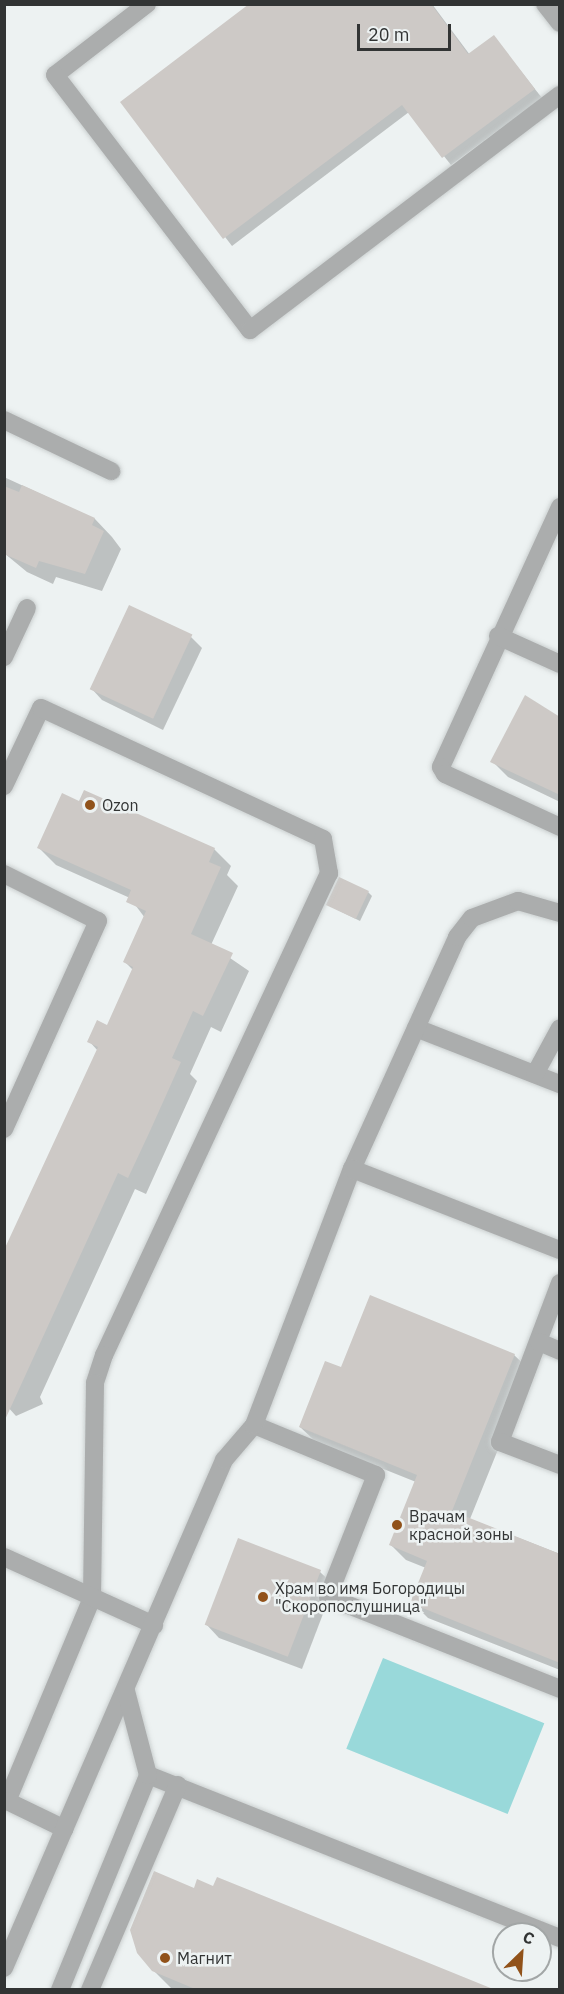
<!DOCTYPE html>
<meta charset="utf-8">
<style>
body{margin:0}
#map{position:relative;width:564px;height:1994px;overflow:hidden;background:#edf2f2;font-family:"IBM Plex Sans",sans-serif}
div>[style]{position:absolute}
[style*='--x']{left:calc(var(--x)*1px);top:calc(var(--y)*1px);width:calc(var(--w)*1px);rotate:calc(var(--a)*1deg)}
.green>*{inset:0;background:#99d9da;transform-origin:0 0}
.shadow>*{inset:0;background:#0003}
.building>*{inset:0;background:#cdc9c6;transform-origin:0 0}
.roads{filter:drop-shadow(0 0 2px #cbd0d0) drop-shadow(0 0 2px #cbd0d0)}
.minor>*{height:18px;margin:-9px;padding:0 9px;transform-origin:9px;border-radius:9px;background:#abadad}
.dots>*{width:16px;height:16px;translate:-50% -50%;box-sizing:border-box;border:3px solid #edf2f2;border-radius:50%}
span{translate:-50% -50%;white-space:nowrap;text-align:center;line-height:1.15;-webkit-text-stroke:5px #edf2f2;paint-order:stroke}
.poi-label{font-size:16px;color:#323434}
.left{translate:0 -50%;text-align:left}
.frame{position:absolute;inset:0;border:6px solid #323434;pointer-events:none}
.north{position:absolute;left:492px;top:1922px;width:60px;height:60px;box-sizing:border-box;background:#edf2f2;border:2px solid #a2a6a6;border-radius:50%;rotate:25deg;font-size:16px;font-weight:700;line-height:24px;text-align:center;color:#323434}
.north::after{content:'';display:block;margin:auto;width:21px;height:27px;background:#91521a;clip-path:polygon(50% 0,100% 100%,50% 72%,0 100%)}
.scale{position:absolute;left:357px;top:24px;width:94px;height:27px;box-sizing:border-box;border:3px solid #323434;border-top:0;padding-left:8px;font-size:18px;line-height:21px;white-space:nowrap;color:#323434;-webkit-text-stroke:4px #edf2f2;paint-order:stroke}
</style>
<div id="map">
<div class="green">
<i style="left:383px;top:1658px;width:174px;height:98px;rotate:22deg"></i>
</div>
<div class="shadow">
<i style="clip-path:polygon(252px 4px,432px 4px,470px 55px,494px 37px,542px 98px,451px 165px,409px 112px,232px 246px,122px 103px)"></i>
<i style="clip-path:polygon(4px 477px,95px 519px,112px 537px,121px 549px,102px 591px,56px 577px,53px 584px,27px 572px,4px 553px)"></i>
<i style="clip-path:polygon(191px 637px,202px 648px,163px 730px,102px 700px,91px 688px)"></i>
<i style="clip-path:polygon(526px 697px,560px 718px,560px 802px,508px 777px,492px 761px)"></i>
<i style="clip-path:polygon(80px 803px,214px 849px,231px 866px,227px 875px,238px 886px,211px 945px,249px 971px,221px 1032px,211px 1027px,190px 1074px,197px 1081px,146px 1194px,135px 1189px,40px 1397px,43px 1404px,16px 1416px,6px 1405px,98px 1051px,89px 1041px,108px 1027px,133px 970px,125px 962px,145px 918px,130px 898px,56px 865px,39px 848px)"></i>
<i style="clip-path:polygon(368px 892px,372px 896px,360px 921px,328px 905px)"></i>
<i style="clip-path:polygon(514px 1355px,530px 1370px,470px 1519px,560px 1554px,560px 1670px,428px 1618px,412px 1602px,426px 1568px,406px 1560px,391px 1545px,416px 1482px,316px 1442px,300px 1427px,342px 1369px)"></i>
<i style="clip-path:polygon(238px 1540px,320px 1572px,334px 1585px,302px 1669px,219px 1638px,206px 1624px)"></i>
<i style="clip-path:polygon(195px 1890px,245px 1890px,493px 1990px,173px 1990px,153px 1970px)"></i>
</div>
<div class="building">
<i style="clip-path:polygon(249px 4px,431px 4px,468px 54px,494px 35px,535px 89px,442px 158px,402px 105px,223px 239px,120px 102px)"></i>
<i style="clip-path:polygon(22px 485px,95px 518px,92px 525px,104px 531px,85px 574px,39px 561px,36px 568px,4px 554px,4px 486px,19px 492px)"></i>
<i style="left:129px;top:605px;width:70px;height:93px;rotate:25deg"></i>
<i style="clip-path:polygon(525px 695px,560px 717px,560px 795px,490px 762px)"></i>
<i style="clip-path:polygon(84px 790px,215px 848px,209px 862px,221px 867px,191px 934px,233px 953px,203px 1016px,193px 1011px,172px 1058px,181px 1062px,150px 1131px,128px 1178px,118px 1173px,4px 1422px,4px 1250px,98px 1047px,87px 1042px,97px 1020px,107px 1025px,133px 967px,123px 962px,146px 911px,126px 902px,131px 890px,37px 848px,62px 793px,79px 801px)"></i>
<i style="left:339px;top:877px;width:33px;height:31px;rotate:25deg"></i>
<i style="clip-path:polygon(370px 1295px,515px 1354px,452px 1511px,560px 1554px,560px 1663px,410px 1603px,427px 1561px,389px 1545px,417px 1475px,299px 1427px,325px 1361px,341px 1367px)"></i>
<i style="left:238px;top:1538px;width:89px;height:93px;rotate:21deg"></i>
<i style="clip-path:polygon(154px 1871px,194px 1888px,197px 1879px,213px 1886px,217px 1877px,493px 1989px,195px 1989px,152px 1971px,137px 1953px,130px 1930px)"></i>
</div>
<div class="roads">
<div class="minor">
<i style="--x:147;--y:4;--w:116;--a:142.3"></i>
<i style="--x:55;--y:75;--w:321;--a:52.6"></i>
<i style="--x:250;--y:330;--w:389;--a:-37.2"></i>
<i style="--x:545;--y:4;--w:24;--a:52"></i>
<i style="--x:4;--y:420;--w:119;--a:25.5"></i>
<i style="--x:560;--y:507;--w:286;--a:114.6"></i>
<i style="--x:441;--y:767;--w:8;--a:60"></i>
<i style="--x:445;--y:774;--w:127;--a:24.7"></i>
<i style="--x:498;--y:636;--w:68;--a:24.3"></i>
<i style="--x:4;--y:657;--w:54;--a:-64.9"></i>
<i style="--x:4;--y:786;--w:86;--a:-64.6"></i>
<i style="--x:41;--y:708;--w:311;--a:24.9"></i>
<i style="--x:323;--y:839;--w:35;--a:80"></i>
<i style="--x:329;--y:873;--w:532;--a:115.02"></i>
<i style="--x:104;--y:1355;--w:29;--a:108"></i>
<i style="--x:95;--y:1383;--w:215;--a:90.8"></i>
<i style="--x:92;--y:1598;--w:220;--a:112.7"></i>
<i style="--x:7;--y:1801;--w:64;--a:25.8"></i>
<i style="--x:4;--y:874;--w:105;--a:26.6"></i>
<i style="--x:98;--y:921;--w:228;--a:114.3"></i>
<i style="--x:416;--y:1028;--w:155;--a:21.3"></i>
<i style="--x:535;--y:1074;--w:52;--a:-61.5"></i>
<i style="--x:352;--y:1169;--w:255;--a:-65.6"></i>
<i style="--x:457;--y:937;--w:24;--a:-52"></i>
<i style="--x:472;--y:918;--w:49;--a:-20.3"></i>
<i style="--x:518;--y:901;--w:44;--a:15.9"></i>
<i style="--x:560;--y:1283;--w:170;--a:110.7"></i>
<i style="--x:500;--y:1442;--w:64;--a:21"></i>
<i style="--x:539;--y:1342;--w:23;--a:23"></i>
<i style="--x:254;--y:1425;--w:132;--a:22.3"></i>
<i style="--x:376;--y:1475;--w:131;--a:111.5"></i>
<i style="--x:328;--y:1597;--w:250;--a:21.6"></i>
<i style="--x:4;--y:1557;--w:165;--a:24.4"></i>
<i style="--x:148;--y:1775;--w:443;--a:21.6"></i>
<i style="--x:4;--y:1968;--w:554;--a:-66.58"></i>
<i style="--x:224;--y:1460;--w:46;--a:-49.4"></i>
<i style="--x:254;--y:1425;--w:274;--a:-69.1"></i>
<i style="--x:352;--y:1169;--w:223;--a:21.3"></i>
<i style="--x:60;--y:1990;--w:232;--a:-67.7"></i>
<i style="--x:148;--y:1775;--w:87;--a:-104.7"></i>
<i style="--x:90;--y:1990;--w:223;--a:-66.8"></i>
</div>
</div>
<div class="dots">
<i style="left:90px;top:805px;background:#91521a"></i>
<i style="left:397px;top:1525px;background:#91521a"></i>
<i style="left:263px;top:1597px;background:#91521a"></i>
<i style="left:165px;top:1958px;background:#91521a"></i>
</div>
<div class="poi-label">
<span class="left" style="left:102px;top:805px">Ozon</span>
<span class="left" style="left:409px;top:1525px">Врачам<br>красной зоны</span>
<span class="left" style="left:275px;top:1597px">Храм во имя Богородицы<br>"Скоропослушница"</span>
<span class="left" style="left:177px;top:1958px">Магнит</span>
</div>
<div class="frame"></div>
<div class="north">С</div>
<div class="scale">20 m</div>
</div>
